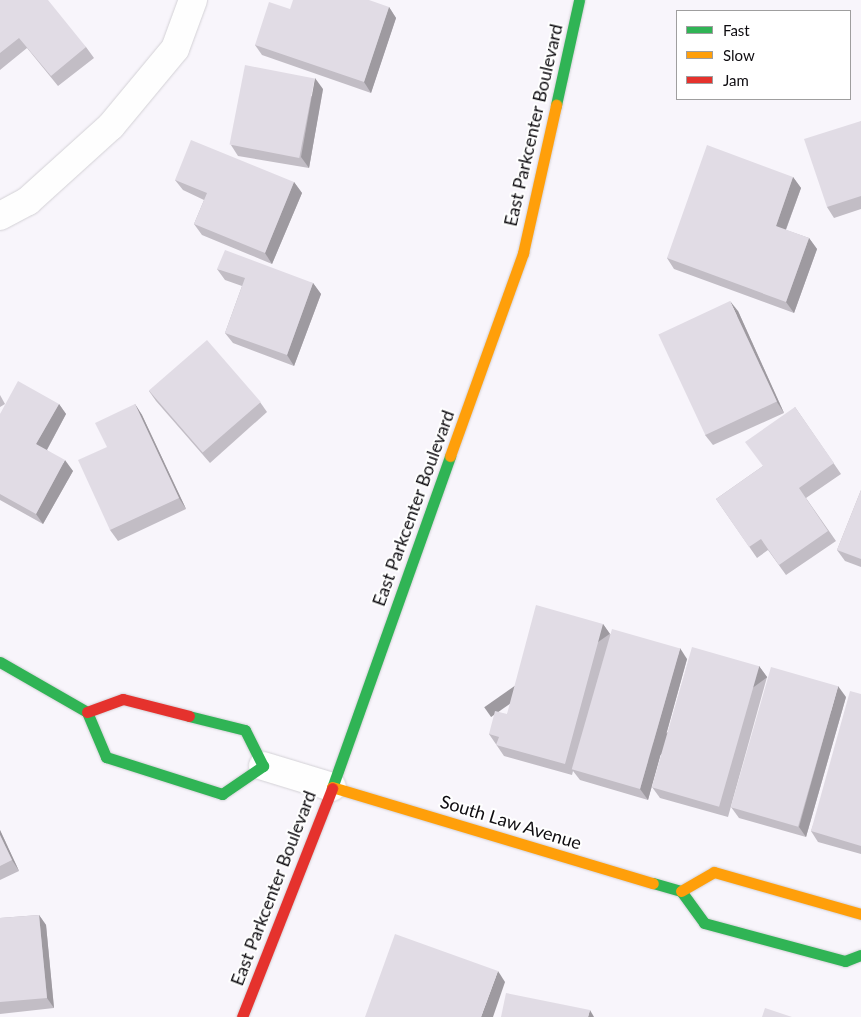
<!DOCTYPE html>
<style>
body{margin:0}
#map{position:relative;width:861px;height:1017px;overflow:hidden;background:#f8f5fb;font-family:Lato,sans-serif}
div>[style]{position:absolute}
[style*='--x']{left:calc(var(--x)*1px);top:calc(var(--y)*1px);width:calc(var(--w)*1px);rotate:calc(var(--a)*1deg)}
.roads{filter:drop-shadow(0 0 1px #d3d1d6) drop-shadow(0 0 1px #d3d1d6)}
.street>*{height:28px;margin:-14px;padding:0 14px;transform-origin:14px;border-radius:14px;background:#fefefe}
.fast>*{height:11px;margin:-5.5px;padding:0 5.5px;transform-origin:5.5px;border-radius:5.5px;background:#30b455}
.slow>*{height:11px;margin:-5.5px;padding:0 5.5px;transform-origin:5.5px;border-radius:5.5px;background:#ff9f0a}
.jam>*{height:11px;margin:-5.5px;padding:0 5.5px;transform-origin:5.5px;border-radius:5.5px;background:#e5322d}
.wall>*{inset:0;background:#c2bdc5}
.shaded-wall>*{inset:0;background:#9e9aa0;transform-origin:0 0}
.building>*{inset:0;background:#e1dce5;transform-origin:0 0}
span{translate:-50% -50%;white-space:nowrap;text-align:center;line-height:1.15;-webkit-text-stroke:4px #fff;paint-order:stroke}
.street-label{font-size:18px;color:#0e0c10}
.legend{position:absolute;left:676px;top:10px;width:175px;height:90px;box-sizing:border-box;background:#fff;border:1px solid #9f9e9f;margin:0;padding:6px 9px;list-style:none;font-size:15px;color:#0e0c10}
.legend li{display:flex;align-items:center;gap:10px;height:25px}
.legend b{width:25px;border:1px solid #9f9e9f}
</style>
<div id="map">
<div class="roads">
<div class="street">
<i style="--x:0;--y:216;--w:32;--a:-28"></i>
<i style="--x:28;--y:201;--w:112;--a:-42.1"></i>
<i style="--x:111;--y:126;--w:100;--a:-50.3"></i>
<i style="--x:175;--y:49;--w:52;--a:-69.8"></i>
<i style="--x:263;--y:766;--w:72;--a:16.9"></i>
</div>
<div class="fast">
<i style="--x:556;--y:105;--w:107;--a:-77.6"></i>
<i style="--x:0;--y:662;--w:100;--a:29.9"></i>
<i style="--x:87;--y:712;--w:49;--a:67.1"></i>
<i style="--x:106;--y:757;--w:122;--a:17.7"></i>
<i style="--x:222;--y:794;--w:50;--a:-34.3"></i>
<i style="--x:263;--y:766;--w:40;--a:-116.6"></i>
<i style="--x:245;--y:730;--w:58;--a:-166"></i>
<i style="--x:332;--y:788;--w:352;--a:-70.4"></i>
<i style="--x:653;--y:883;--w:29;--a:16"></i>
<i style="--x:681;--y:891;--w:39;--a:54"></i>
<i style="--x:704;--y:923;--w:146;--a:15.1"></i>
<i style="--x:845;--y:961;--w:17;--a:-21"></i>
</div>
<div class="slow">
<i style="--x:450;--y:456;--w:216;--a:-70.2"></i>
<i style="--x:523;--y:253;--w:152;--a:-77.4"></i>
<i style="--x:332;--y:787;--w:335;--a:16.7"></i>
<i style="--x:681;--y:891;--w:38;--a:-30"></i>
<i style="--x:714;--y:872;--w:153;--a:15.9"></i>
</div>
<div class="jam">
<i style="--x:87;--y:712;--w:38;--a:-20"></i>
<i style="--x:123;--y:699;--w:68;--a:14.4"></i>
<i style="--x:242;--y:1017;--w:246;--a:-68.5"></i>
</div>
</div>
<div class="wall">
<i style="clip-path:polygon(0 0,86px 47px,94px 58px,58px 86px,27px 48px,0 70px)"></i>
<i style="clip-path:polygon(389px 7px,396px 18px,371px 93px,262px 55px,255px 45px,290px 9px)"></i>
<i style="clip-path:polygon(323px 89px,309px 168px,238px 156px,231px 145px)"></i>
<i style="clip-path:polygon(861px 121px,861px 209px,834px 218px,827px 207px)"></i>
<i style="clip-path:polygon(793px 177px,801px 188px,786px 230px,809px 238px,817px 249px,794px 313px,674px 269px,667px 258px)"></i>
<i style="clip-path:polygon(175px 180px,294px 182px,302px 193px,272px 264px,202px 235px,194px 224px,204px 200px,183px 190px)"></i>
<i style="clip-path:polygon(217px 269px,313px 283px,321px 294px,294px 366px,233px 343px,225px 333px,242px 286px,225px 280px)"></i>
<i style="clip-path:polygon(738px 311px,784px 413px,713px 445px,705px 435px)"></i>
<i style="clip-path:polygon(149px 391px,260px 402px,267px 412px,210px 463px,156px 401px)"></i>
<i style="clip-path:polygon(0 395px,5px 404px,0 407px)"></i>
<i style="clip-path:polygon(59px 404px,66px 414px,47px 450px,73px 471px,43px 524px,0 500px,0 414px)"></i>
<i style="clip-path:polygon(135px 404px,142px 415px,186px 509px,118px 541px,110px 530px,107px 447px)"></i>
<i style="clip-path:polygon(795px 407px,841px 474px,806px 498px,836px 541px,786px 575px,768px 550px,757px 558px,716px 499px,763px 466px)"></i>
<i style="clip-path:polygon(861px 490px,861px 567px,845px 561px,837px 550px)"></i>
<i style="clip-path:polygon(603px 624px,610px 634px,687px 659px,648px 800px,580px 780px,573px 771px,572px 775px,504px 756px,489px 734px,507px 714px)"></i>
<i style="clip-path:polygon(759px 666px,767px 677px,728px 817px,660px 798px,652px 787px)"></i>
<i style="clip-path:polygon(861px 694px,861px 854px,818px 842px,811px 831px)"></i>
<i style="clip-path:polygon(846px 697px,806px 837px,739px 818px,731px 807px)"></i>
<i style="clip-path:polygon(0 830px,19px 871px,0 880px)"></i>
<i style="clip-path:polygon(39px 915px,46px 925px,54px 1008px,0 1014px,0 918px)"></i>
</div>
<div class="shaded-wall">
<i style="clip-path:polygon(389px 7px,396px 18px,371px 93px,364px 82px)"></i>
<i style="clip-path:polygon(315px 78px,323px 89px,309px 168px,301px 157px)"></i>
<i style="clip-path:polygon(793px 177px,801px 188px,783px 237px,776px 226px)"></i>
<i style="clip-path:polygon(294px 182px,302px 193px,272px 264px,265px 253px)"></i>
<i style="clip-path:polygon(809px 238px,817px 249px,794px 313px,786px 302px)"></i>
<i style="clip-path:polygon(313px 283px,321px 294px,294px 366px,287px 355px)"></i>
<i style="clip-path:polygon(730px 301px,738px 311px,784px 413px,777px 402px)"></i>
<i style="clip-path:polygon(59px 404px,66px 414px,44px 455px,36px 444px)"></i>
<i style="clip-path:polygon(135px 404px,142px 415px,186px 509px,179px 498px)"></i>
<i style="clip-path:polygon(65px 460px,73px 471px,43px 524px,36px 514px)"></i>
<i style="left:603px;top:624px;width:12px;height:145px;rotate:55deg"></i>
<i style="clip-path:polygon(680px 648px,687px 659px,648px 800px,640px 789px)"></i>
<i style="left:759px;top:666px;width:14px;height:145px;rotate:54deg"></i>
<i style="clip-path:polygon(838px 686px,846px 697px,806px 837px,799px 827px)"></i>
<i style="clip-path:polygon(0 830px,19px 871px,12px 860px,0 835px)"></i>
<i style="clip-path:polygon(39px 915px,46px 925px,54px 1008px,47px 998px)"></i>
<i style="clip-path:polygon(498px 971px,505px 982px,493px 1017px,481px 1017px)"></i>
<i style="clip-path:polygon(590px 1010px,594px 1017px,588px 1017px)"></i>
</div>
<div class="building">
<i style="clip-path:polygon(0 0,48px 0,86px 47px,51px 76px,19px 38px,0 53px)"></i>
<i style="clip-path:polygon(293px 0,369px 0,389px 7px,364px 82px,255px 45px,269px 2px,290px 9px)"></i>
<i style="left:245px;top:65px;width:71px;height:81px;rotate:11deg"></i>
<i style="clip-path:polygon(861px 121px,861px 196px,827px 207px,804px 139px)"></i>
<i style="clip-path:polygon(191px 140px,294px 182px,265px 253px,194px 224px,207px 193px,175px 180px)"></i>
<i style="clip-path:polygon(707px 145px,793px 177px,776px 226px,809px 238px,786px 302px,667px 258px)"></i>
<i style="clip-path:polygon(225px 250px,313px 283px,287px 355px,225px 333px,245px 278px,217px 269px)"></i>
<i style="left:730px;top:301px;width:111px;height:79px;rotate:65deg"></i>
<i style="left:207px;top:340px;width:82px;height:77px;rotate:49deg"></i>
<i style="clip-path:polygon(18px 381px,59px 404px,36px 444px,65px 460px,36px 514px,0 494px,0 414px)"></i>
<i style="clip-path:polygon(135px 404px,179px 498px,110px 530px,78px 460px,107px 447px,95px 423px)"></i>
<i style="clip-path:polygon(795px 407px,834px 463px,799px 488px,828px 531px,779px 565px,761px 539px,749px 547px,716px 499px,763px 466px,745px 442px)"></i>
<i style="clip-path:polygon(861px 490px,861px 559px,837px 550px)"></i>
<i style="clip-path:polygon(536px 605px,603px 624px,565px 764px,496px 745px,499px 737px,489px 734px,495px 711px,507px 714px)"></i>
<i style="left:612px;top:629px;width:71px;height:146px;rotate:16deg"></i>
<i style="left:692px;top:647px;width:70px;height:146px;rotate:16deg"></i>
<i style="left:771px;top:667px;width:70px;height:146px;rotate:16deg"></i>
<i style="clip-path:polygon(850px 691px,861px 694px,861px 846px,811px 831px)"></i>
<i style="clip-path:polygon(0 835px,12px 860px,0 866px)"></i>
<i style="clip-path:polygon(39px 915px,47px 998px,0 1002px,0 918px)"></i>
<i style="clip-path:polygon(395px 934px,498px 971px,481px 1017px,365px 1017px)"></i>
<i style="clip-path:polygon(506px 993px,590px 1010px,588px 1017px,501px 1017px)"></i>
<i style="clip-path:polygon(765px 1008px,792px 1017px,762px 1017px)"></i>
</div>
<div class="street-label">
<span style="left:533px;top:125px;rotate:-77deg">East Parkcenter Boulevard</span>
<span style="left:413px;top:508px;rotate:-70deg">East Parkcenter Boulevard</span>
<span style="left:511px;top:822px;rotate:17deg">South Law Avenue</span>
<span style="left:273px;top:888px;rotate:-69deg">East Parkcenter Boulevard</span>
</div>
<ul class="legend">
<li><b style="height:6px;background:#30b455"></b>Fast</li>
<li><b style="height:6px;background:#ff9f0a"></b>Slow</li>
<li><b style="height:6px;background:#e5322d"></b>Jam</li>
</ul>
</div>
